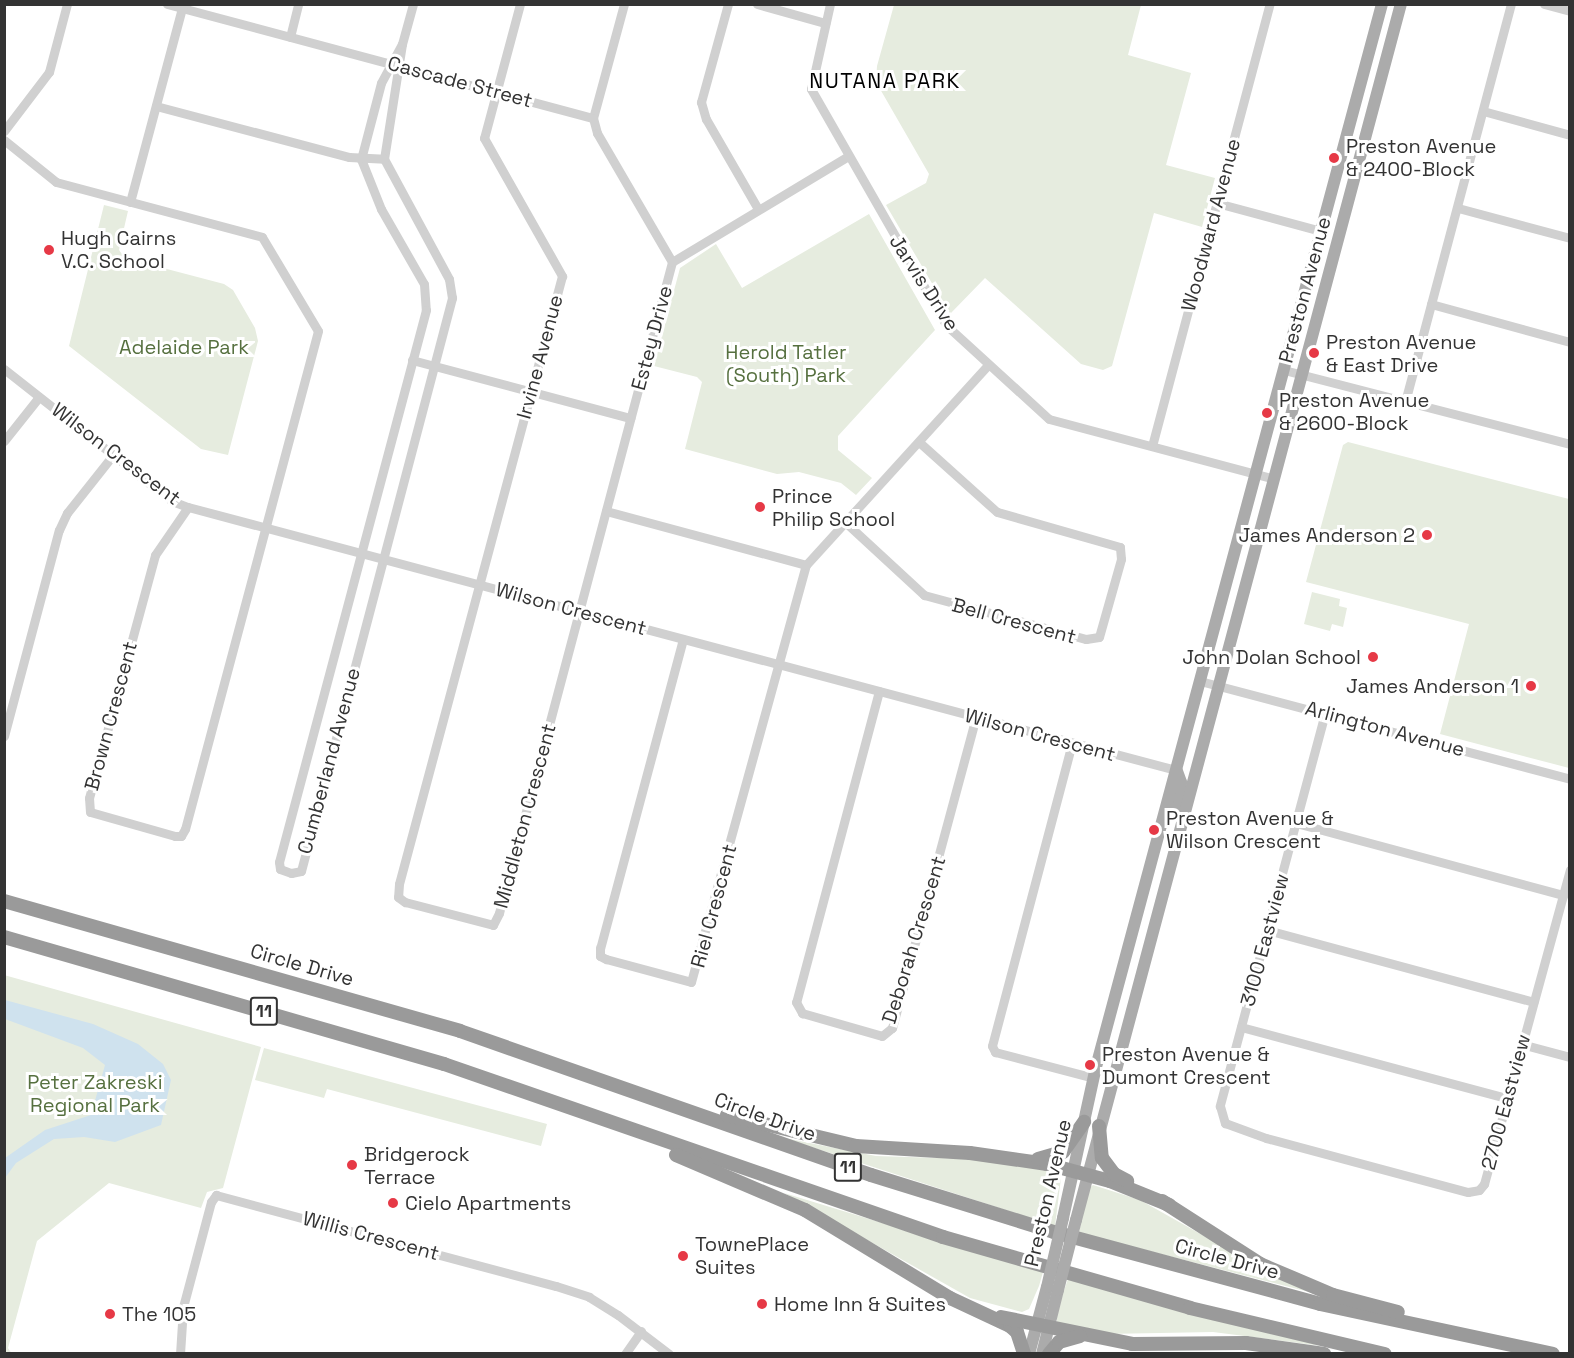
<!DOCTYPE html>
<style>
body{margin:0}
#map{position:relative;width:1574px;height:1358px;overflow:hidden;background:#fff;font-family:"Space Grotesk",sans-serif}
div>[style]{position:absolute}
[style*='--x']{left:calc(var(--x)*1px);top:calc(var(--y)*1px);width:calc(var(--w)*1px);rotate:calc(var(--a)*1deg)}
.green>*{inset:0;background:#e6ecdf}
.water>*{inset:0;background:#cfe2ee}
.minor>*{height:9px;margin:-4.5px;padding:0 4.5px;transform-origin:4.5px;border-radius:4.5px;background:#d0d0d0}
.major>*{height:12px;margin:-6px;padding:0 6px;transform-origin:6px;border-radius:6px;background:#ababab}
.highway>*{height:14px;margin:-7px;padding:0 7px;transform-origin:7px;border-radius:7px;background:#9a9a9a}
.major-bridge>*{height:12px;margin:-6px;padding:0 6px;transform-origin:6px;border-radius:6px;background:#ababab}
.dots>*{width:16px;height:16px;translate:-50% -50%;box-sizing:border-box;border:3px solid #fff;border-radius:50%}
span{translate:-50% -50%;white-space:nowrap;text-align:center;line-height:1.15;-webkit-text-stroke:6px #fff;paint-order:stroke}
.shield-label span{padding:2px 4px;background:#fff;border:2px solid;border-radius:4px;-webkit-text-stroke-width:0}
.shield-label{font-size:18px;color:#333;font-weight:700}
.street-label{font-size:20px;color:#333}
.poi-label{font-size:20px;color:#333}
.left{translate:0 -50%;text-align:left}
.right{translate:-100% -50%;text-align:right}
.park-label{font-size:20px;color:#56703f}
.neighbourhood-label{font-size:21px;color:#000;letter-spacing:1.5px}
.frame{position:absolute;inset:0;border:6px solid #333;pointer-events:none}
</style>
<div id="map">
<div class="green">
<i style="clip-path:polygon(894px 5px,1141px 5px,1128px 55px,1191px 73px,1166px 165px,1215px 178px,1202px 227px,1154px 213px,1112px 366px,1103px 370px,1081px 364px,985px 278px,950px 314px,886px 205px,926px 183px,929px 174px,876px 82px,877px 66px)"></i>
<i style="clip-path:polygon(104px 205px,128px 211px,119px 250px,125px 258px,224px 284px,233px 290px,255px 328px,258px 341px,228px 455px,201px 449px,69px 346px)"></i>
<i style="clip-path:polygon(869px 214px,935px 330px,838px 436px,838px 450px,872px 478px,856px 495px,841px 483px,799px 472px,777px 474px,685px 449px,702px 382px,697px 377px,654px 366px,680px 268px,716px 244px,742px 288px)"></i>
<i style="clip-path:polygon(1348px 442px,1569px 499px,1569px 768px,1440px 734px,1469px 624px,1306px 582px,1343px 445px)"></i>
<i style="clip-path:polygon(1312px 592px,1340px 599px,1339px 606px,1347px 608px,1343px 627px,1332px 624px,1330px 631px,1304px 624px)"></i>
<i style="clip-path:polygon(4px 975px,261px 1047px,223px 1188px,207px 1192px,201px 1208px,109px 1183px,37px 1241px,8px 1348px,12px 1354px,4px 1353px)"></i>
<i style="clip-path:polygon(264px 1048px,547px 1124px,541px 1146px,327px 1089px,324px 1098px,255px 1080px)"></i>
<i style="clip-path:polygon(784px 1138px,876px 1156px,972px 1159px,1058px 1172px,1061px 1178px,1055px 1226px)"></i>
<i style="clip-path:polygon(1093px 1185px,1140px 1200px,1261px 1268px,1325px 1296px,1079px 1233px,1087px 1190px)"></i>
<i style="clip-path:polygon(784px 1193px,1043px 1272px,1039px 1286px,1029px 1309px,1022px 1312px,970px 1298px)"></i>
<i style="clip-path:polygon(1068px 1279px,1322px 1346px,1213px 1332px,1106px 1334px,1057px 1322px,1056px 1313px)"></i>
</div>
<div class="water">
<i style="clip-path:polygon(5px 1000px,93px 1024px,138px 1044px,163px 1064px,171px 1080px,161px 1125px,115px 1142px,84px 1137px,54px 1139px,16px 1163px,5px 1178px,5px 1158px,45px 1130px,91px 1115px,105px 1065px,83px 1048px,5px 1019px)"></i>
</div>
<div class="minor">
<i style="--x:167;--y:4;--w:441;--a:15"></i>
<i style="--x:520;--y:4;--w:139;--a:105"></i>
<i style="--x:484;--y:138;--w:159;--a:60.5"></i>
<i style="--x:562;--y:276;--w:629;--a:105.01"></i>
<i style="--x:399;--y:884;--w:13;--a:94"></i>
<i style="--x:398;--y:897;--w:9;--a:36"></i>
<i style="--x:405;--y:902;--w:91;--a:14.6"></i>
<i style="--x:493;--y:925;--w:13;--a:-63"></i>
<i style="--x:499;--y:913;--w:674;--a:-75.12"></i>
<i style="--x:672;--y:262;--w:204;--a:-31"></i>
<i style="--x:624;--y:4;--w:118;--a:105.2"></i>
<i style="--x:593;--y:118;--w:16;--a:75"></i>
<i style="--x:597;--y:133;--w:149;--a:59.8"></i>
<i style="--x:728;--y:4;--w:102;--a:105.4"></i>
<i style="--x:701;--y:102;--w:18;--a:74"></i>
<i style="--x:706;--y:119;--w:104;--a:60"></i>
<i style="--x:757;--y:4;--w:71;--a:15.6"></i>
<i style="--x:830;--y:4;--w:87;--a:102.6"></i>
<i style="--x:811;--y:89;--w:272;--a:60.2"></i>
<i style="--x:946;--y:325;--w:139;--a:42.4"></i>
<i style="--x:1049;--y:419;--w:233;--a:14.9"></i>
<i style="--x:1544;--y:4;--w:27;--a:15"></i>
<i style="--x:290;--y:37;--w:34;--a:-76"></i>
<i style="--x:402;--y:44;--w:44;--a:118.3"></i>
<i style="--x:381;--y:83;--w:79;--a:104.7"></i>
<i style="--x:361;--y:159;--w:54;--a:68.2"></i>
<i style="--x:381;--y:209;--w:86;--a:60.2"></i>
<i style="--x:424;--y:284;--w:26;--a:86"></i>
<i style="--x:426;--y:310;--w:571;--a:104.91"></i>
<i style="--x:279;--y:862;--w:7;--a:82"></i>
<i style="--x:280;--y:869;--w:12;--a:20"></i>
<i style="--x:291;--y:873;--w:10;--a:-11"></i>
<i style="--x:301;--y:871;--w:593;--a:-75.24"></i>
<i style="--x:452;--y:298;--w:19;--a:-99"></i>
<i style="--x:449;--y:279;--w:136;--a:-118.4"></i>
<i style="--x:384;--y:159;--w:116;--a:-81.1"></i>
<i style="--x:402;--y:44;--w:41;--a:-74.6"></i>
<i style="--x:156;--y:106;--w:200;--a:14.8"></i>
<i style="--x:349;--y:157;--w:35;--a:3"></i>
<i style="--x:1483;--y:111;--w:90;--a:15.4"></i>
<i style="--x:4;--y:131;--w:74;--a:-52.7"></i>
<i style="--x:49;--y:72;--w:70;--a:-75.2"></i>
<i style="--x:4;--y:140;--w:67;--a:38.9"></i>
<i style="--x:56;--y:182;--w:213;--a:14.9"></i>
<i style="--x:262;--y:237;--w:109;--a:59.2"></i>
<i style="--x:318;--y:331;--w:515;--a:104.95"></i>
<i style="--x:185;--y:829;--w:8;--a:120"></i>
<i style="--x:181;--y:836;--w:6;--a:180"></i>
<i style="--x:175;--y:836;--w:88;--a:-164.2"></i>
<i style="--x:90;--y:812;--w:14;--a:-94"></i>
<i style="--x:89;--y:798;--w:252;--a:-74.8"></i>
<i style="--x:155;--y:555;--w:58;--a:-55.5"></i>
<i style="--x:130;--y:202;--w:205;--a:-75"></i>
<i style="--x:1217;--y:203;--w:108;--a:15.1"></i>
<i style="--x:1458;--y:208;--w:116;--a:15"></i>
<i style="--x:1431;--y:304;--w:144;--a:15.3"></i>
<i style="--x:412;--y:360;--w:226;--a:14.9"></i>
<i style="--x:4;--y:369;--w:214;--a:38.2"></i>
<i style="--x:172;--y:501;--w:17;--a:21"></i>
<i style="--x:188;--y:507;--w:1022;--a:14.91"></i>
<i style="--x:1284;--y:370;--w:295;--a:14.5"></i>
<i style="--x:1405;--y:402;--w:412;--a:-75.1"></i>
<i style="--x:4;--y:441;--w:56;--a:-51.5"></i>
<i style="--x:1152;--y:446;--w:457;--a:-75.1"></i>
<i style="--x:606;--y:511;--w:207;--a:15.1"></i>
<i style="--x:845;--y:522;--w:108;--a:42.7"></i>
<i style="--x:924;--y:595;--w:168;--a:15.2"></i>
<i style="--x:1086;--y:639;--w:13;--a:-9"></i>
<i style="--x:1099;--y:637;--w:81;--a:-74.2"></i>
<i style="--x:1121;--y:559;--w:12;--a:-95"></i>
<i style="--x:1120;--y:547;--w:128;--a:-164.1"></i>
<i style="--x:997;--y:512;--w:105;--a:-138.1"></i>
<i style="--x:683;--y:639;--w:320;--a:105"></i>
<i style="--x:600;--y:948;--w:8;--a:90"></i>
<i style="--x:600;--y:956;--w:7;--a:27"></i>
<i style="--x:606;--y:959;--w:88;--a:15.1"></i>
<i style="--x:691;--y:982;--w:433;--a:-74.6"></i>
<i style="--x:806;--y:565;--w:270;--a:-47.7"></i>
<i style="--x:1200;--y:681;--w:383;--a:14.8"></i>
<i style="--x:879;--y:691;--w:322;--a:104.9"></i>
<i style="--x:796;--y:1002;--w:13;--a:61"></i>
<i style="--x:802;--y:1013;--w:83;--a:16"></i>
<i style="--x:882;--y:1036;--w:13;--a:-39"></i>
<i style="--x:892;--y:1028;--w:322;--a:-74.9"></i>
<i style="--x:1325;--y:713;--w:407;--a:105"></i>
<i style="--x:1220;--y:1106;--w:18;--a:74"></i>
<i style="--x:1225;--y:1123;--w:44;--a:20.1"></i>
<i style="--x:1266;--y:1138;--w:209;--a:15"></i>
<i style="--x:1468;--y:1192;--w:11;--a:-10"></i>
<i style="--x:1479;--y:1190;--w:8;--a:-50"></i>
<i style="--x:1484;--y:1184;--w:326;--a:-74.7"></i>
<i style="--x:4;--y:736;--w:213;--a:-75.1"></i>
<i style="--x:59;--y:530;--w:19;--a:-65"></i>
<i style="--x:67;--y:513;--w:74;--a:-51.6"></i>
<i style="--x:1072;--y:743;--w:313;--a:104.8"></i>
<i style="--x:992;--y:1046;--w:7;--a:63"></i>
<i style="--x:995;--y:1052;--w:102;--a:14.7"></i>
<i style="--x:1296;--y:823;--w:277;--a:15.1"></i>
<i style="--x:1267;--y:930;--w:276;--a:15.1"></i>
<i style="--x:1241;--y:1027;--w:274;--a:15"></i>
<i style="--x:1521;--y:1044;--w:51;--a:14.9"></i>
<i style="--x:180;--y:1354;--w:47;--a:-86.3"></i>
<i style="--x:183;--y:1307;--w:109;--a:-75.1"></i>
<i style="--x:211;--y:1202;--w:9;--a:-54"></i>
<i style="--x:216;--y:1195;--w:352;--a:15"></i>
<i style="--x:556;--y:1286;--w:35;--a:18"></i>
<i style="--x:589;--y:1297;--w:34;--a:32"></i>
<i style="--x:618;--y:1315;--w:64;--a:37.4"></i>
<i style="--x:625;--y:1354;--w:28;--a:-55"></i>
</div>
<div class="major">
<i style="--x:1176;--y:811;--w:29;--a:-80"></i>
<i style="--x:1181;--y:782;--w:12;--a:-110"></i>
<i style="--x:1063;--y:1218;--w:155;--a:-77.7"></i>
<i style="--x:1096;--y:1067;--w:1101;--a:-74.94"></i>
<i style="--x:1076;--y:1220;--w:1259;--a:-75.04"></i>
<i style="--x:1029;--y:1354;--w:69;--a:-75"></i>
<i style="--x:1042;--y:1354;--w:66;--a:-76"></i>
</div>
<div class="highway">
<i style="--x:4;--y:901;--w:474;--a:15.9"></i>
<i style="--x:460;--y:1031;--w:435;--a:19.3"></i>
<i style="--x:871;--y:1175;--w:192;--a:17.3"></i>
<i style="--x:1054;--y:1232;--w:276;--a:15.1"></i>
<i style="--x:1320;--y:1304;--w:238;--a:12.1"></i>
<i style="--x:4;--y:937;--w:458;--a:16.1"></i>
<i style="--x:444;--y:1064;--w:528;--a:19.12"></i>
<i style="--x:943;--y:1237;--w:257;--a:16"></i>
<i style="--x:1190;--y:1308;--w:200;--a:13.3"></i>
<i style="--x:727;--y:1115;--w:133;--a:13.5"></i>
<i style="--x:856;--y:1146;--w:114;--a:3.5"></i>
<i style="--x:970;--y:1153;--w:78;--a:8.1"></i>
<i style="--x:1047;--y:1164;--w:65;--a:15.1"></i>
<i style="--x:1110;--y:1181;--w:64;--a:22.1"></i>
<i style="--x:1099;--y:1126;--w:32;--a:85"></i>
<i style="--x:1102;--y:1158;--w:20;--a:53"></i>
<i style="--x:1114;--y:1174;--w:15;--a:28"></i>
<i style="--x:676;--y:1155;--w:140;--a:23.1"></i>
<i style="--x:805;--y:1210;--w:170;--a:31.3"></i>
<i style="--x:950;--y:1298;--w:66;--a:25"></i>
<i style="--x:1010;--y:1326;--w:9;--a:41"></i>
<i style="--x:1017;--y:1332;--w:23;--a:72"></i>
<i style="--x:1038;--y:1159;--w:26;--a:-16"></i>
<i style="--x:1063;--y:1152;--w:37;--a:-55"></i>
<i style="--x:1162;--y:1201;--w:117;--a:32.7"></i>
<i style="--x:1260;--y:1264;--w:79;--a:23"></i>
<i style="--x:1333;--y:1295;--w:67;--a:14.7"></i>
<i style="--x:1001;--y:1317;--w:134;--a:11.6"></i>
<i style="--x:1132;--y:1344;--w:114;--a:-0.5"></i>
<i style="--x:1246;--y:1343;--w:79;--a:8"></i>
<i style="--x:1049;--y:1354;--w:16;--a:-50"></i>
<i style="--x:1059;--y:1342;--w:22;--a:-16"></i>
</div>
<div class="major-bridge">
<i style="--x:1047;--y:1287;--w:71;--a:-76.9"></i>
<i style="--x:1058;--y:1290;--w:72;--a:-75.6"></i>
</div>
<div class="dots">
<i style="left:1334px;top:158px;background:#e63946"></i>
<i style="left:49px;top:250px;background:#e63946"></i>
<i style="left:1314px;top:353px;background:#e63946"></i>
<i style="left:1267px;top:413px;background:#e63946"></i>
<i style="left:760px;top:507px;background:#e63946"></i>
<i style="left:1427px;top:535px;background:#e63946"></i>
<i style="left:1373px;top:657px;background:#e63946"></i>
<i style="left:1531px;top:686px;background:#e63946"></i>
<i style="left:1154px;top:830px;background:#e63946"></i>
<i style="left:1090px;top:1065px;background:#e63946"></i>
<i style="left:352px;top:1165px;background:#e63946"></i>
<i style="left:393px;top:1203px;background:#e63946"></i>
<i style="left:683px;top:1256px;background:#e63946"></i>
<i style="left:762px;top:1304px;background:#e63946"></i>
<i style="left:110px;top:1314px;background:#e63946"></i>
</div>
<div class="shield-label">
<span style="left:264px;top:1011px">11</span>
<span style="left:848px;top:1167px">11</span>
</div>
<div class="street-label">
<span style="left:460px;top:82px;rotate:15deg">Cascade Street</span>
<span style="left:1211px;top:225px;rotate:-75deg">Woodward Avenue</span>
<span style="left:924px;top:283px;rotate:57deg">Jarvis Drive</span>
<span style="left:1305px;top:290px;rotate:-75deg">Preston Avenue</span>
<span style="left:652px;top:338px;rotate:-75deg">Estey Drive</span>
<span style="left:540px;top:357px;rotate:-75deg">Irvine Avenue</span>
<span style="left:116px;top:454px;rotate:37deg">Wilson Crescent</span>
<span style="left:571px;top:609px;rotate:15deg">Wilson Crescent</span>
<span style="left:1014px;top:621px;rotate:15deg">Bell Crescent</span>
<span style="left:111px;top:716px;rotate:-75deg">Brown Crescent</span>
<span style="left:1385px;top:729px;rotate:15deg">Arlington Avenue</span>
<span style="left:1040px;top:735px;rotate:15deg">Wilson Crescent</span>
<span style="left:329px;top:761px;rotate:-75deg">Cumberland Avenue</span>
<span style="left:525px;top:816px;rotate:-75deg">Middleton Crescent</span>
<span style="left:714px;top:906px;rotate:-75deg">Riel Crescent</span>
<span style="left:914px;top:940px;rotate:-73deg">Deborah Crescent</span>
<span style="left:1265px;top:940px;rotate:-75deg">3100 Eastview</span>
<span style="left:302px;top:965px;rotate:16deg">Circle Drive</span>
<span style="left:1506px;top:1102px;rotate:-75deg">2700 Eastview</span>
<span style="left:765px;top:1117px;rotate:20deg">Circle Drive</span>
<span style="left:1048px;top:1193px;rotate:-77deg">Preston Avenue</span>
<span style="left:371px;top:1236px;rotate:15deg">Willis Crescent</span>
<span style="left:1227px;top:1259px;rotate:15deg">Circle Drive</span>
</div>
<div class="poi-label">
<span class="left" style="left:1346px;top:158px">Preston Avenue<br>&amp; 2400-Block</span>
<span class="left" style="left:61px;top:250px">Hugh Cairns<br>V.C. School</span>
<span class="left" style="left:1326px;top:354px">Preston Avenue<br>&amp; East Drive</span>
<span class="left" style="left:1279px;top:412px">Preston Avenue<br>&amp; 2600-Block</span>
<span class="left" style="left:772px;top:508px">Prince<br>Philip School</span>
<span class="right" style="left:1415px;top:535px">James Anderson 2</span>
<span class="right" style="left:1361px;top:657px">John Dolan School</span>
<span class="right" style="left:1519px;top:686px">James Anderson 1</span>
<span class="left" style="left:1166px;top:830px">Preston Avenue &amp;<br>Wilson Crescent</span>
<span class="left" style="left:1102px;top:1066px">Preston Avenue &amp;<br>Dumont Crescent</span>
<span class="left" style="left:364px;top:1166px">Bridgerock<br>Terrace</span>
<span class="left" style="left:405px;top:1203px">Cielo Apartments</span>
<span class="left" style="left:695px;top:1256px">TownePlace<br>Suites</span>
<span class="left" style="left:774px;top:1304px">Home Inn &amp; Suites</span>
<span class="left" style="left:122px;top:1314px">The 105</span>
</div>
<div class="park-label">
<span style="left:184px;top:347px">Adelaide Park</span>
<span style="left:786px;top:364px">Herold Tatler<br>(South) Park</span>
<span style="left:95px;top:1094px">Peter Zakreski<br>Regional Park</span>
</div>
<div class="neighbourhood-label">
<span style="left:885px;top:81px">NUTANA PARK</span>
</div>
<div class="frame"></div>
</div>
